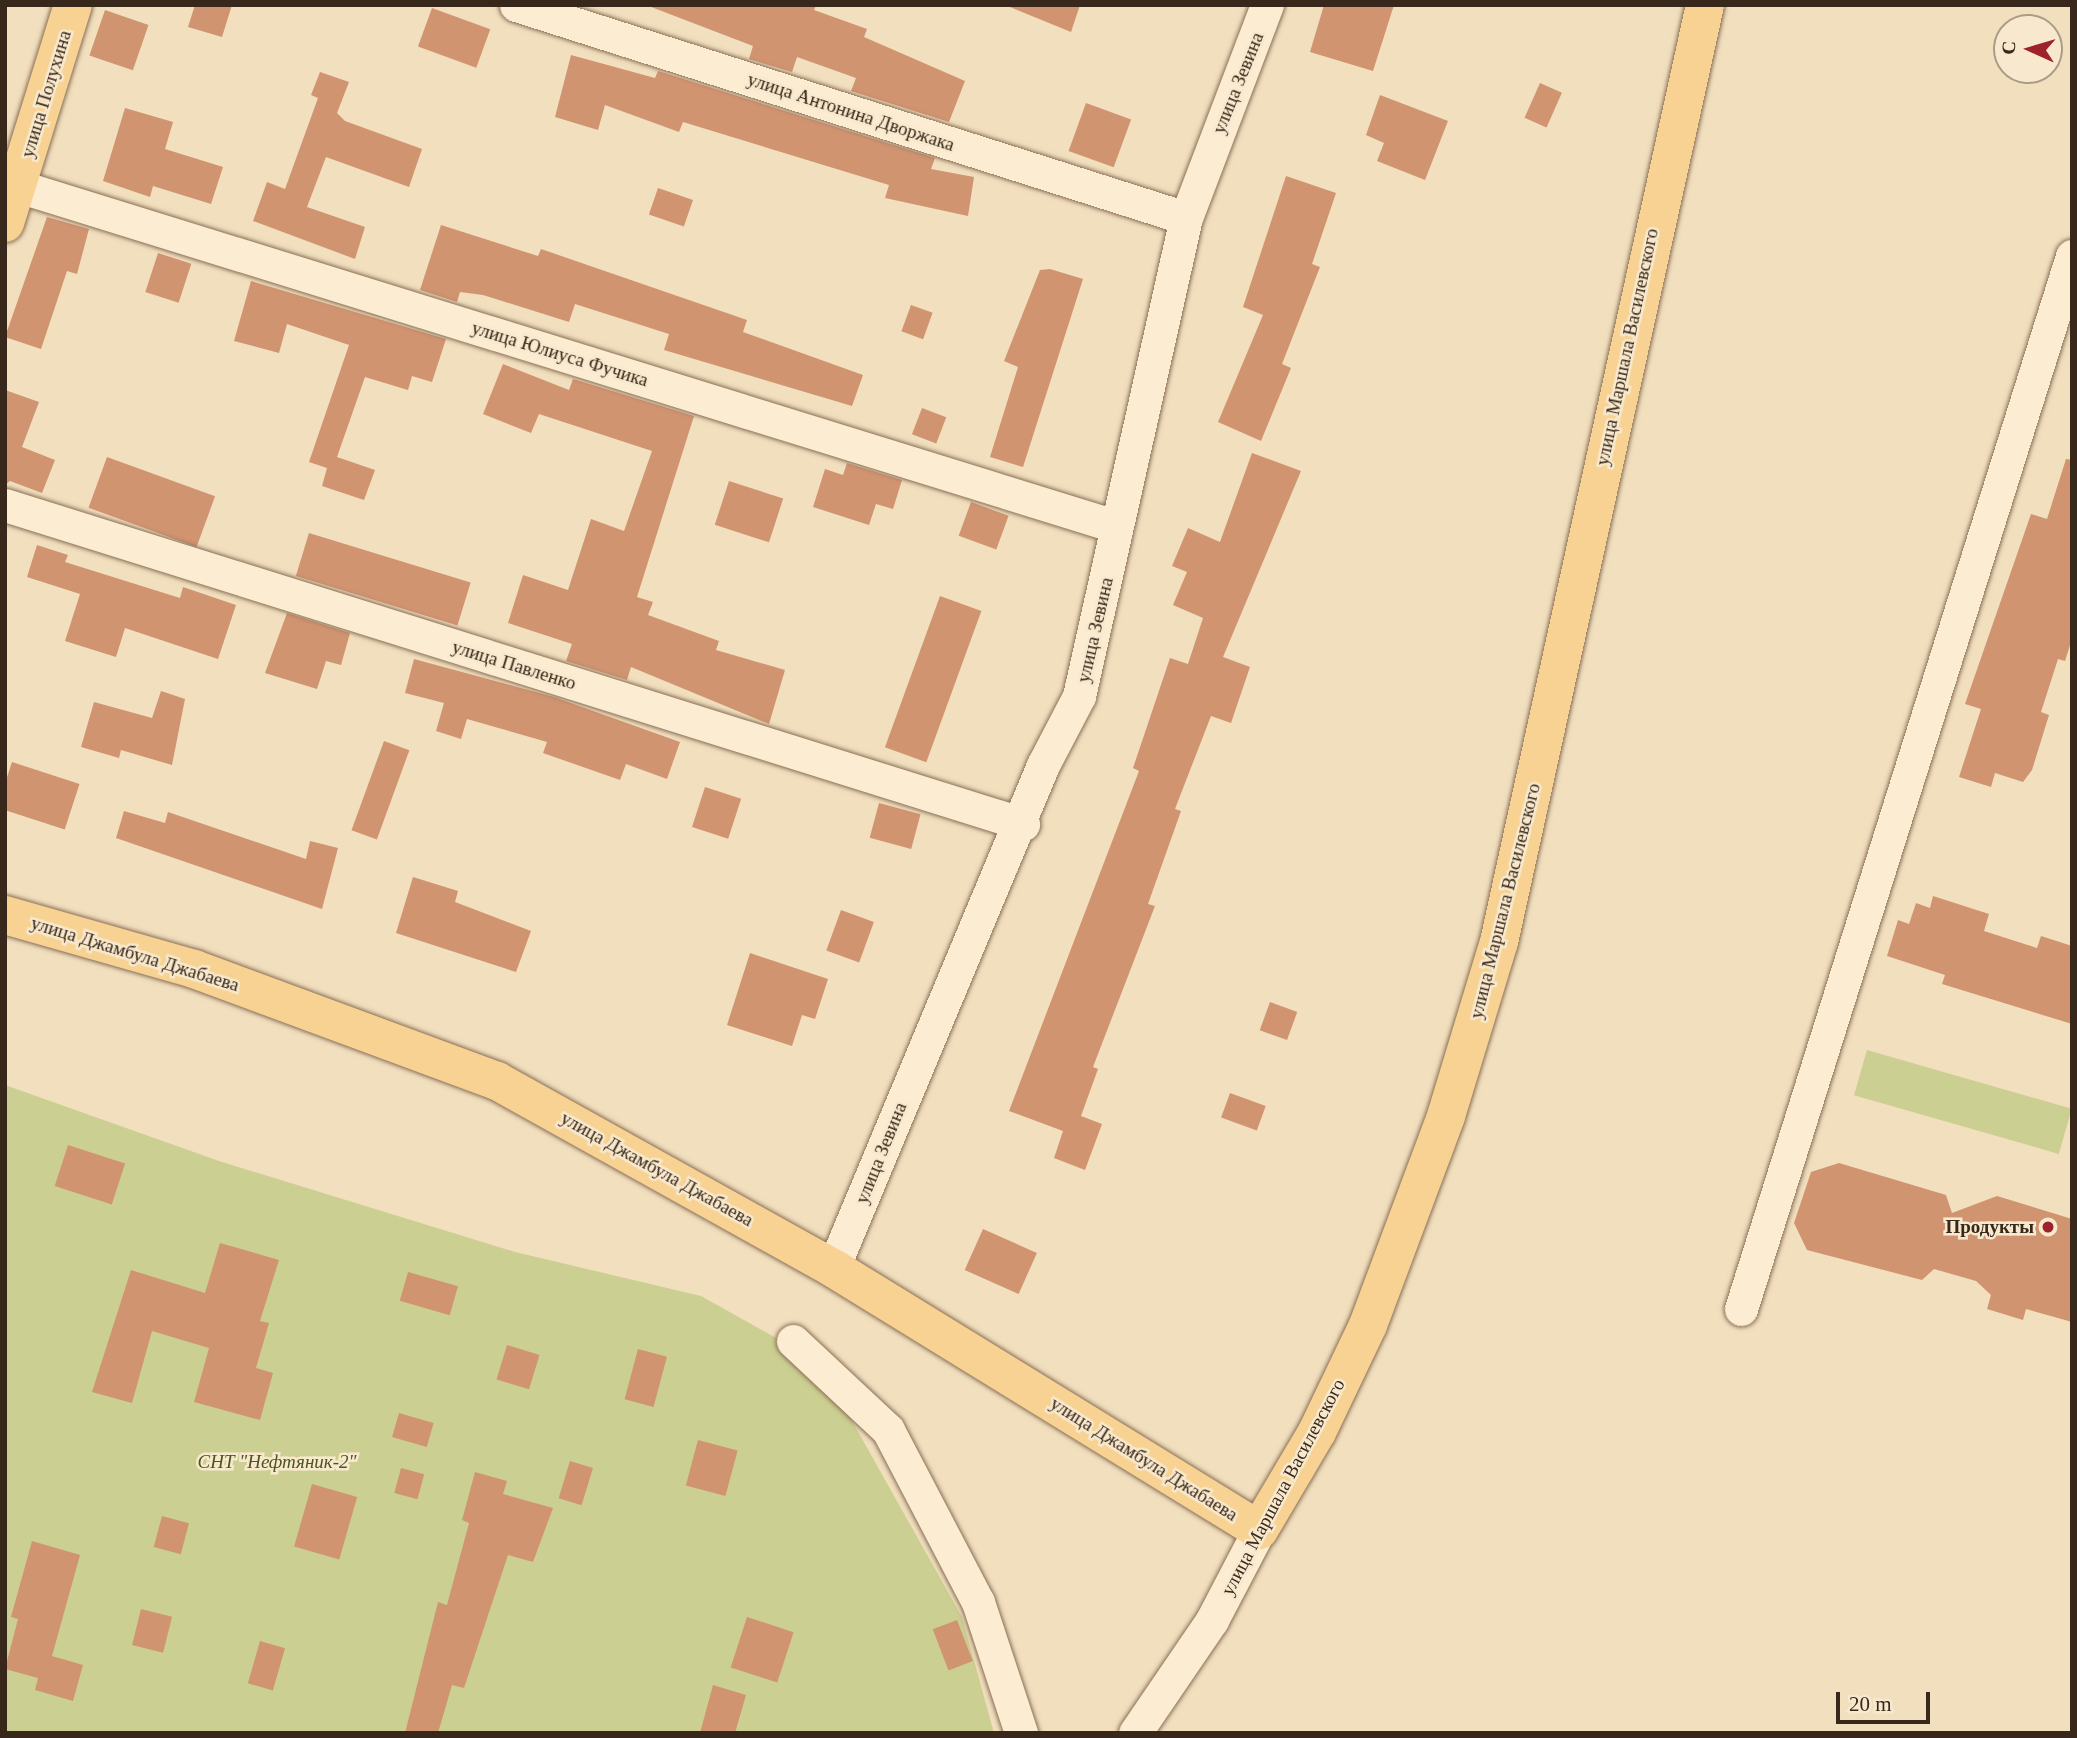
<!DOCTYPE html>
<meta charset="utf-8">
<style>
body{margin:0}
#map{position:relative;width:2077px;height:1738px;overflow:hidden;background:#f1dfbe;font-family:Georgia,serif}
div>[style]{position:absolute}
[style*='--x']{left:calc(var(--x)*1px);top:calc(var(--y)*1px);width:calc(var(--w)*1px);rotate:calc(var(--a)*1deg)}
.green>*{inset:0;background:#cbcf91;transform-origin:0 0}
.building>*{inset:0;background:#d19471;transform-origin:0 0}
.roads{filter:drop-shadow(0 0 2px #8a6f56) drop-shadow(0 0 2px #8a6f56)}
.minor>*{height:33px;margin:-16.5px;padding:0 16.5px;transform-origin:16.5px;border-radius:16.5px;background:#fbecd2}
.major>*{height:38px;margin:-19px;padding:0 19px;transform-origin:19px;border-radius:19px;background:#f7d292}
.dots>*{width:19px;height:19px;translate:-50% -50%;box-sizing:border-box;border:4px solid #f8e9ce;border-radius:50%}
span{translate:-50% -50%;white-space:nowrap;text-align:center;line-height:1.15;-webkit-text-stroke:5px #f8e9ce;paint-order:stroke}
.street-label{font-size:19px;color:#38281b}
.poi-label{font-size:19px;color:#38281b;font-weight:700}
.right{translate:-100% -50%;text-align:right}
.park-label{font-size:19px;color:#4b5620;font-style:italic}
.frame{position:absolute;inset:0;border:7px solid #38281b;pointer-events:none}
.north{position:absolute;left:1993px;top:14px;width:70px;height:70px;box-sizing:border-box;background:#f8e9ce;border:2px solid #ab9c86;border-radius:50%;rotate:274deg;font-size:19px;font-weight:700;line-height:28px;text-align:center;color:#38281b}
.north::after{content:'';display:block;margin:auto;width:24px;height:32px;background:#9d2229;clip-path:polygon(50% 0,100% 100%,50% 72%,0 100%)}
.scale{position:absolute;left:1836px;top:1692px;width:94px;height:32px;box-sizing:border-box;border:4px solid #38281b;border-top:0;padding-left:9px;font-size:21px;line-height:24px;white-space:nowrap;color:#38281b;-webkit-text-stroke:5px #f8e9ce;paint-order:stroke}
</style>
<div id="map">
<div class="green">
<i style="left:1867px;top:1050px;width:213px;height:47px;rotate:16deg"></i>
<i style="clip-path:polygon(5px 1085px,219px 1161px,515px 1252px,701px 1296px,819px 1362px,962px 1617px,994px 1733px,5px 1733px)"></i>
</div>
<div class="building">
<i style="clip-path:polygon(195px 5px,232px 5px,222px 37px,188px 27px)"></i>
<i style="clip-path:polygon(646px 5px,816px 5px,814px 10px,867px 29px,864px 37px,965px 81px,949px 122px,851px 91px,856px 78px,797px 57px,792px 72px,749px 59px,753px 46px)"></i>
<i style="clip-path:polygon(1005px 5px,1080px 5px,1071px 32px)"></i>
<i style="clip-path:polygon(1324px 5px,1394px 5px,1373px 71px,1310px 52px)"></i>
<i style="left:432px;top:8px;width:62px;height:41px;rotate:20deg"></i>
<i style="left:105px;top:10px;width:46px;height:48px;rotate:19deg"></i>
<i style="clip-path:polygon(571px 55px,655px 78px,658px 71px,935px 158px,931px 169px,974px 177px,968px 216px,885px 198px,889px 185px,683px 122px,679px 132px,605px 105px,598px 130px,555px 117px)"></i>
<i style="clip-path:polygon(320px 72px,349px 82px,337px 113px,345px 121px,422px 149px,409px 187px,326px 157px,307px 207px,365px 227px,355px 259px,253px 221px,267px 182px,285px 189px,318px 98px,311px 95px)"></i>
<i style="left:1540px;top:83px;width:24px;height:38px;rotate:24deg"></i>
<i style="clip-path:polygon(1380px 95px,1448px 121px,1425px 180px,1377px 161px,1384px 143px,1366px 135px)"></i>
<i style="left:1086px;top:103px;width:48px;height:51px;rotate:20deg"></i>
<i style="clip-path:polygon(125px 108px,173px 122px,165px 149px,223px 167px,211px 204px,153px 186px,150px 197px,103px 181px)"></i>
<i style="clip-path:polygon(1286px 176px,1336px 193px,1312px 264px,1320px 267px,1282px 364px,1291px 368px,1261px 441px,1218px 422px,1263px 315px,1243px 307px)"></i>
<i style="left:658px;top:188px;width:37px;height:28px;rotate:19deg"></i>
<i style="clip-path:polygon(47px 217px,89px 229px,77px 274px,67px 271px,41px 349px,5px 337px)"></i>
<i style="clip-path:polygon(441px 225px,538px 256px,541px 249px,747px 320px,743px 332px,863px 375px,852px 406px,664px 350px,669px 334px,575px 304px,569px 322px,483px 295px,460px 292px,457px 302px,420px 290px)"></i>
<i style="left:158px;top:253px;width:35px;height:41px;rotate:18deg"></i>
<i style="clip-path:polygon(1050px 269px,1083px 279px,1023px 467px,990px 457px,1018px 367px,1004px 361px,1040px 270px)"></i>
<i style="clip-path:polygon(251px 281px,446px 339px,432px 382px,412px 376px,408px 390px,365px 377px,337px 457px,375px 470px,364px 500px,322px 486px,327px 468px,309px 462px,349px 345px,287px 324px,279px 353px,234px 341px)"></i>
<i style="left:911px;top:305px;width:23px;height:28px;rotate:20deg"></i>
<i style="clip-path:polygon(503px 364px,569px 390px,573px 379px,694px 416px,637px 597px,653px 602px,648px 615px,719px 641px,716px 650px,785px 670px,769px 724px,631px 667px,627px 680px,566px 661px,572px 644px,508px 623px,523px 575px,568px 590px,591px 519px,624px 531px,652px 451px,539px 414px,531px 433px,483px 414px)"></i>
<i style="clip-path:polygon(5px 390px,39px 402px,22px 447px,55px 460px,42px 493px,10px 481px,5px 485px)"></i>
<i style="left:922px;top:408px;width:26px;height:28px;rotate:21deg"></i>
<i style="clip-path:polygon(1252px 453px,1301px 471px,1223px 657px,1250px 667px,1231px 723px,1211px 716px,1175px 809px,1181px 811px,1148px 904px,1155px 906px,1093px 1067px,1098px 1069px,1081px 1116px,1102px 1124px,1085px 1170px,1054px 1158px,1063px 1131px,1009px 1111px,1139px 771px,1133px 768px,1170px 658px,1188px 664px,1203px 618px,1173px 605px,1187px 572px,1172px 566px,1188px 528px,1220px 542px)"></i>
<i style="left:107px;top:457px;width:115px;height:54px;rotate:20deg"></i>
<i style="clip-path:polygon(2066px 459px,2072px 460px,2072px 639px,2065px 661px,2058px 659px,2041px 712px,2049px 715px,2032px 770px,2023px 782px,1995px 773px,1991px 787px,1959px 777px,1981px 709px,1965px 704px,2031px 514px,2047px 519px)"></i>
<i style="clip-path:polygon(847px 463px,902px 480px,893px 509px,876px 504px,869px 525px,813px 507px,825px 469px,843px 475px)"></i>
<i style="left:729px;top:481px;width:57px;height:46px;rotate:18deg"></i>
<i style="left:971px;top:502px;width:40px;height:36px;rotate:20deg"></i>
<i style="left:309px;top:533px;width:169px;height:45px;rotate:17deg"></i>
<i style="clip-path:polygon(37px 545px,68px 555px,65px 562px,180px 598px,183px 587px,236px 605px,218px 659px,125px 628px,116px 657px,65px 641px,80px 594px,27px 577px)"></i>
<i style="left:940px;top:596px;width:44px;height:161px;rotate:20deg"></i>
<i style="clip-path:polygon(287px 613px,350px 633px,341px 665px,326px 661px,317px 689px,265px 673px)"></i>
<i style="clip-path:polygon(414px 659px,554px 697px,680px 742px,667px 779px,626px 764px,620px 780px,543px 753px,547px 742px,467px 719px,461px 739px,436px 731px,444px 703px,405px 693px)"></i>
<i style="clip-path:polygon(161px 691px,185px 699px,172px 765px,121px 750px,119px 758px,81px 747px,94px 702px,152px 718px)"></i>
<i style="left:384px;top:741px;width:27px;height:95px;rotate:20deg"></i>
<i style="left:12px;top:762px;width:71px;height:48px;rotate:18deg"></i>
<i style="left:705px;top:787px;width:38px;height:42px;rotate:18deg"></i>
<i style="left:879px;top:803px;width:43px;height:36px;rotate:15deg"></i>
<i style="clip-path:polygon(124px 811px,165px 823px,168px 812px,306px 859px,310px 841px,338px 848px,322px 909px,116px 838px)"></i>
<i style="clip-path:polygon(413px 877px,458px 891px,455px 902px,531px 931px,516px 972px,396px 933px)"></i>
<i style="clip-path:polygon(1933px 896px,1989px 914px,1984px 931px,2037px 948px,2041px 936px,2072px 946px,2072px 1024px,1942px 984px,1945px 975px,1887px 956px,1898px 920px,1909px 924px,1916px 903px,1930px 908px)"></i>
<i style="left:841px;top:910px;width:35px;height:43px;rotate:20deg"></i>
<i style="clip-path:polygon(750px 953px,828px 979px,815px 1019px,802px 1015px,792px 1046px,727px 1025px)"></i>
<i style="left:1270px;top:1002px;width:29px;height:30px;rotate:20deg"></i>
<i style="left:1230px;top:1093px;width:38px;height:26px;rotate:20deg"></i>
<i style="left:68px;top:1145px;width:60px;height:43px;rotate:18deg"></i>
<i style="clip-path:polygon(1839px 1163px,1946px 1195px,1952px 1213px,1997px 1196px,2072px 1219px,2072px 1322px,2026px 1309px,2023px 1320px,1987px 1309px,1991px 1295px,1976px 1281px,1934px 1269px,1922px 1280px,1807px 1250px,1794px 1223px,1811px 1172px)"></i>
<i style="left:983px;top:1229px;width:59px;height:45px;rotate:24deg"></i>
<i style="clip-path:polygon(220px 1243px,279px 1260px,260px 1321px,269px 1323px,256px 1368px,273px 1373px,260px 1420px,194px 1402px,209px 1348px,152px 1331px,132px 1403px,92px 1392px,131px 1270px,205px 1293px)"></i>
<i style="left:408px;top:1272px;width:52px;height:30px;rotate:16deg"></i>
<i style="left:507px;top:1345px;width:34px;height:36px;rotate:17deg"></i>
<i style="left:638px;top:1349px;width:30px;height:52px;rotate:15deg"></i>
<i style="left:399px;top:1413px;width:36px;height:25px;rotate:16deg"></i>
<i style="left:698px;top:1440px;width:41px;height:47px;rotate:15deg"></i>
<i style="left:570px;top:1461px;width:24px;height:39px;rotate:17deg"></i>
<i style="left:401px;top:1468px;width:24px;height:26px;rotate:15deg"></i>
<i style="clip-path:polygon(475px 1472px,507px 1481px,503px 1494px,553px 1508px,533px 1562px,508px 1555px,464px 1688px,452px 1685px,438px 1733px,405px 1733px,438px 1602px,447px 1605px,469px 1523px,462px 1520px)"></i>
<i style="left:312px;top:1484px;width:47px;height:65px;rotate:16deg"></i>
<i style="left:162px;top:1516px;width:28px;height:32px;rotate:15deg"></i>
<i style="clip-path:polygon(32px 1541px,80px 1555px,52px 1656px,83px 1665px,73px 1701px,35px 1690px,38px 1678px,5px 1669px,18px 1619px,11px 1617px)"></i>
<i style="left:141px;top:1609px;width:32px;height:37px;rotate:14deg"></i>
<i style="left:747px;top:1617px;width:49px;height:53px;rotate:18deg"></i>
<i style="left:957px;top:1620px;width:44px;height:26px;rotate:69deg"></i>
<i style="left:260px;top:1641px;width:26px;height:44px;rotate:16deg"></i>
<i style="clip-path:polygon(713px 1685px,746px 1695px,735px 1733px,700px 1733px)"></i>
</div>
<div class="roads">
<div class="minor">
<i style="--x:516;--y:5;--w:703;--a:17.64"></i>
<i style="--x:5;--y:182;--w:1162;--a:17.22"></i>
<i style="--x:5;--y:505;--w:1067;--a:17.4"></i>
<i style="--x:833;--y:1268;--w:545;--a:-67.34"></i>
<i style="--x:1043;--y:765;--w:78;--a:-62.4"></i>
<i style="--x:1079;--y:696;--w:490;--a:-77.4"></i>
<i style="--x:1186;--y:218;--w:228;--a:-69.2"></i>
<i style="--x:1741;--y:1309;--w:1104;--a:-72.55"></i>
<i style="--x:793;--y:1341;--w:130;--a:43.1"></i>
<i style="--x:888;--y:1430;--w:194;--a:62.4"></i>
<i style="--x:978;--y:1602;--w:138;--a:71.8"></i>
<i style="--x:1135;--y:1733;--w:137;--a:-55.7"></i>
<i style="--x:1212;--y:1620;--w:102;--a:-62.4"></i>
</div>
<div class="major">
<i style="--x:5;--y:223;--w:228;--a:-72.7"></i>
<i style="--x:5;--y:915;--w:197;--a:15.9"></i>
<i style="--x:194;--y:969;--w:323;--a:20.3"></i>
<i style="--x:497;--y:1081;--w:385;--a:29.1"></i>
<i style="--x:833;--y:1268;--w:500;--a:31.59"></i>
<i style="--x:1259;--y:1530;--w:114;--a:-59.4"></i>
<i style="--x:1317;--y:1432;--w:119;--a:-64.5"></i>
<i style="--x:1368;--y:1325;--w:223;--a:-69.5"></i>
<i style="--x:1446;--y:1116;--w:182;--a:-73.1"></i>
<i style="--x:1499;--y:942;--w:959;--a:-77.6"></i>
</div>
</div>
<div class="dots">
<i style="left:2048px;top:1227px;background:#9d2229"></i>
</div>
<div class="street-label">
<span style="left:1238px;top:83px;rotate:-68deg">улица Зевина</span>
<span style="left:46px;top:94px;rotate:-73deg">улица Полухина</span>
<span style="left:851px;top:112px;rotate:18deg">улица Антонина Дворжака</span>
<span style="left:1627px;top:347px;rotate:-78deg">улица Маршала Василевского</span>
<span style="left:560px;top:354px;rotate:17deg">улица Юлиуса Фучика</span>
<span style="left:1095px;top:630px;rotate:-77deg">улица Зевина</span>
<span style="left:514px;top:665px;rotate:17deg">улица Павленко</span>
<span style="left:1505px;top:901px;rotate:-76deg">улица Маршала Василевского</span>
<span style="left:135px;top:954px;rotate:17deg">улица Джамбула Джабаева</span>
<span style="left:881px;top:1153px;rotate:-68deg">улица Зевина</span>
<span style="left:657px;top:1169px;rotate:29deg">улица Джамбула Джабаева</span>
<span style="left:1144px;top:1459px;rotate:32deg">улица Джамбула Джабаева</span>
<span style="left:1283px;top:1487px;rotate:-62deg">улица Маршала Василевского</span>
</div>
<div class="poi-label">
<span class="right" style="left:2034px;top:1227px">Продукты</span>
</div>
<div class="park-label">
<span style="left:277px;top:1462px">СНТ "Нефтяник-2"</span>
</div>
<div class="frame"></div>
<div class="north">С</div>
<div class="scale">20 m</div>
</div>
